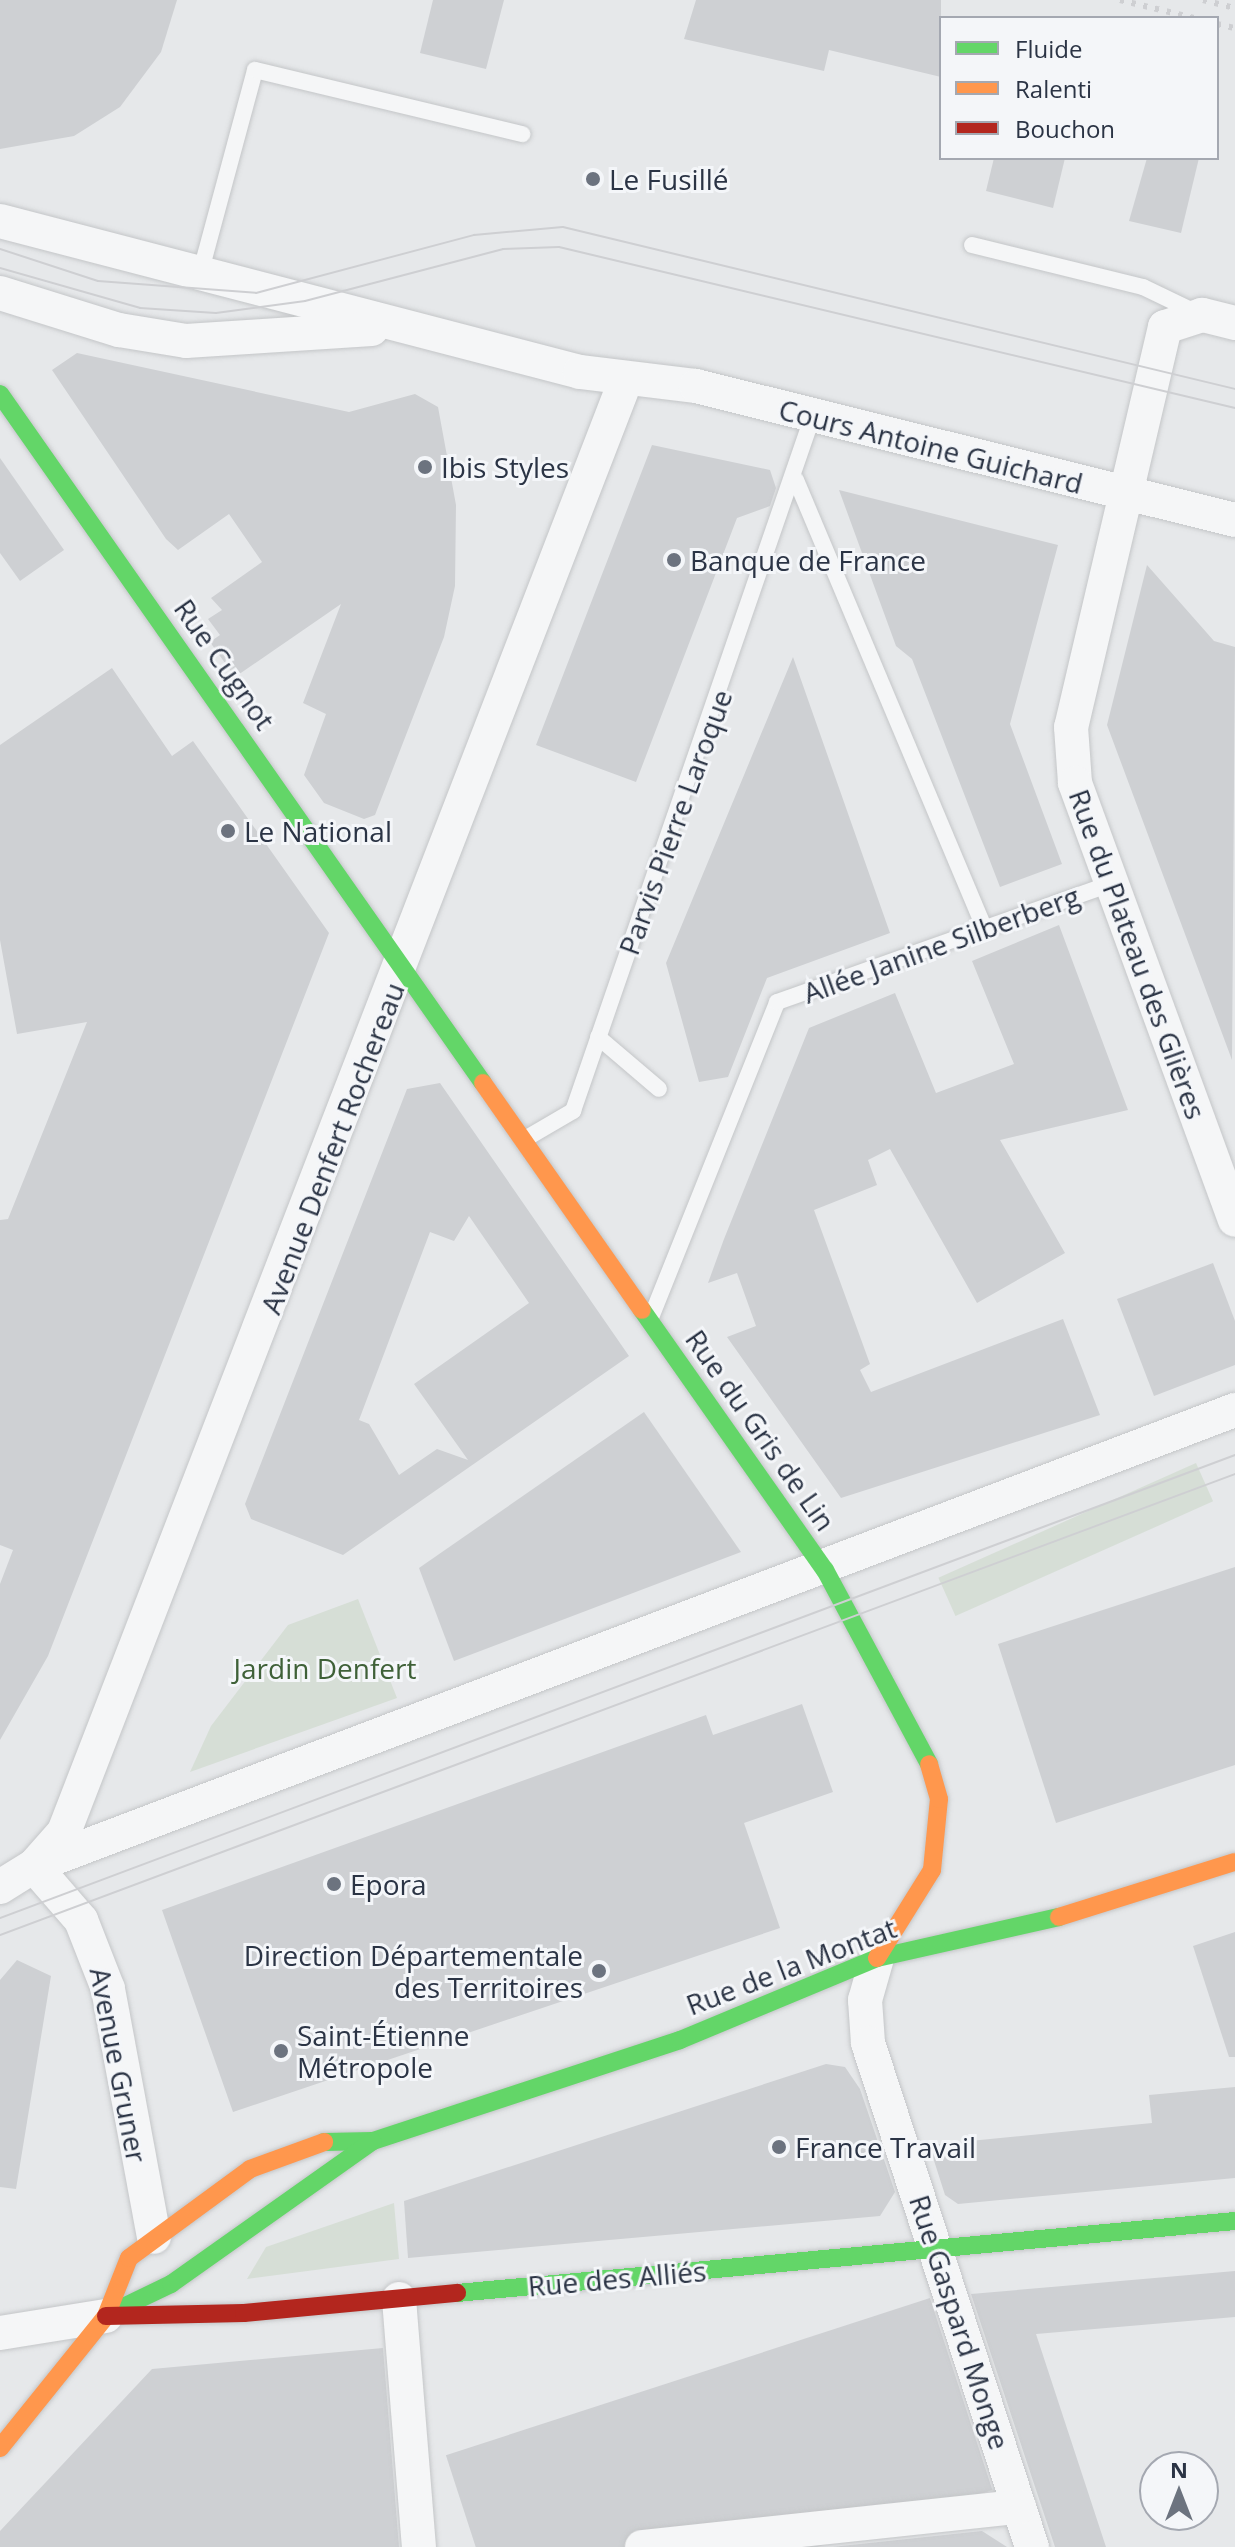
<!DOCTYPE html>
<meta charset="utf-8">
<style>
body{margin:0}
#map{position:relative;width:1235px;height:2547px;overflow:hidden;background:#e6e8ea;font-family:"Open Sans",sans-serif}
div>[style]{position:absolute}
[style*='--x']{left:calc(var(--x)*1px);top:calc(var(--y)*1px);width:calc(var(--w)*1px);rotate:calc(var(--a)*1deg)}
.green>*{inset:0;background:#d6ded6;transform-origin:0 0}
.building>*{inset:0;background:#ced0d3;transform-origin:0 0}
.roads{filter:drop-shadow(0 0 2px #c4c6c8) drop-shadow(0 0 2px #c4c6c8)}
.lane>*{height:16px;margin:-8px;padding:0 8px;transform-origin:8px;border-radius:8px;background:#f5f6f7}
.street>*{height:34px;margin:-17px;padding:0 17px;transform-origin:17px;border-radius:17px;background:#f5f6f7}
.fast>*{height:18px;margin:-9px;padding:0 9px;transform-origin:9px;border-radius:9px;background:#63d668}
.slow>*{height:18px;margin:-9px;padding:0 9px;transform-origin:9px;border-radius:9px;background:#ff974d}
.jam>*{height:18px;margin:-9px;padding:0 9px;transform-origin:9px;border-radius:9px;background:#b3261e}
.tram>*{height:2px;margin:-1px;padding:0 1px;transform-origin:1px;border-radius:1px;background:#cecfd2}
.rail>*{height:6px;margin-top:-3px;transform-origin:0;background:repeating-linear-gradient(90deg,#cecfd2 0 4px,transparent 0 12px)}
.dots>*{width:22px;height:22px;translate:-50% -50%;box-sizing:border-box;border:4px solid #f4f6f9;border-radius:50%}
span{translate:-50% -50%;white-space:nowrap;text-align:center;line-height:1.15;-webkit-text-stroke:6px #f4f6f9;paint-order:stroke}
.poi-label{font-size:28px;color:#2b3445}
.left{translate:0 -50%;text-align:left}
.right{translate:-100% -50%;text-align:right}
.street-label{font-size:28px;color:#2b3445}
.park-label{font-size:28px;color:#3f6138}
.legend{position:absolute;left:939px;top:16px;width:280px;height:144px;box-sizing:border-box;background:#f4f6f9;border:2px solid #a4a8b1;margin:0;padding:10px 14px;list-style:none;font-size:24px;color:#2b3445}
.legend li{display:flex;align-items:center;gap:16px;height:40px}
.legend b{width:40px;border:2px solid #a4a8b1}
.north{position:absolute;left:1139px;top:2451px;width:80px;height:80px;box-sizing:border-box;background:#f4f6f9;border:2px solid #a4a8b1;border-radius:50%;rotate:0deg;font-size:22px;font-weight:700;line-height:32px;text-align:center;color:#2b3445}
.north::after{content:'';display:block;margin:auto;width:28px;height:36px;background:#6c737f;clip-path:polygon(50% 0,100% 100%,50% 72%,0 100%)}
</style>
<div id="map">
<div class="green">
<i style="left:1196px;top:1463px;width:42px;height:282px;rotate:66deg"></i>
<i style="clip-path:polygon(358px 1599px,397px 1698px,190px 1772px,211px 1726px,288px 1625px)"></i>
<i style="clip-path:polygon(394px 2203px,399px 2259px,247px 2279px,266px 2247px)"></i>
</div>
<div class="building">
<i style="clip-path:polygon(0 0,177px 0,161px 52px,120px 107px,74px 136px,0 149px)"></i>
<i style="clip-path:polygon(433px 0,504px 0,486px 69px,420px 53px)"></i>
<i style="clip-path:polygon(696px 0,941px 0,941px 77px,829px 50px,824px 71px,684px 39px)"></i>
<i style="clip-path:polygon(994px 158px,1065px 158px,1053px 208px,986px 191px)"></i>
<i style="clip-path:polygon(1147px 158px,1199px 158px,1181px 233px,1129px 221px)"></i>
<i style="clip-path:polygon(77px 353px,349px 412px,415px 394px,438px 407px,456px 505px,455px 586px,444px 637px,375px 815px,364px 819px,324px 803px,304px 775px,326px 714px,303px 703px,341px 604px,235px 677px,210px 642px,220px 635px,208px 619px,222px 610px,211px 598px,262px 562px,229px 514px,178px 550px,166px 539px,52px 370px)"></i>
<i style="clip-path:polygon(652px 445px,770px 470px,776px 488px,770px 506px,737px 518px,636px 782px,536px 745px)"></i>
<i style="clip-path:polygon(0 458px,64px 550px,20px 581px,0 553px)"></i>
<i style="clip-path:polygon(839px 490px,1058px 545px,1010px 724px,1062px 864px,1000px 887px,912px 659px,896px 646px)"></i>
<i style="clip-path:polygon(1147px 565px,1214px 641px,1235px 647px,1232px 1060px,1107px 725px)"></i>
<i style="clip-path:polygon(793px 657px,890px 933px,767px 978px,728px 1077px,699px 1082px,666px 963px)"></i>
<i style="clip-path:polygon(112px 668px,172px 756px,193px 741px,329px 933px,48px 1656px,0 1740px,0 1584px,13px 1550px,0 1545px,0 1220px,8px 1219px,87px 1022px,17px 1034px,0 940px,0 745px)"></i>
<i style="clip-path:polygon(1059px 925px,1128px 1110px,1000px 1140px,1065px 1253px,977px 1303px,890px 1149px,868px 1160px,877px 1185px,814px 1210px,870px 1364px,860px 1370px,871px 1392px,1063px 1319px,1100px 1415px,841px 1498px,727px 1337px,756px 1326px,737px 1273px,708px 1283px,724px 1239px,809px 1028px,895px 993px,936px 1093px,1014px 1064px,972px 961px)"></i>
<i style="clip-path:polygon(evenodd,440px 1083px,629px 1356px,343px 1555px,251px 1519px,245px 1504px,407px 1089px,440px 1083px,469px 1216px,529px 1303px,414px 1384px,468px 1460px,437px 1449px,399px 1475px,369px 1424px,359px 1420px,430px 1232px,454px 1241px,469px 1216px)"></i>
<i style="clip-path:polygon(1213px 1263px,1235px 1321px,1235px 1365px,1154px 1396px,1117px 1299px)"></i>
<i style="clip-path:polygon(644px 1412px,741px 1552px,454px 1661px,419px 1568px)"></i>
<i style="clip-path:polygon(1235px 1567px,1235px 1765px,1056px 1823px,998px 1644px)"></i>
<i style="clip-path:polygon(802px 1704px,833px 1792px,744px 1823px,780px 1928px,233px 2112px,162px 1910px,706px 1715px,713px 1735px)"></i>
<i style="clip-path:polygon(1235px 1932px,1235px 2057px,1229px 2057px,1193px 1946px)"></i>
<i style="clip-path:polygon(17px 1960px,51px 1976px,16px 2189px,0 2187px,0 1980px)"></i>
<i style="clip-path:polygon(826px 2064px,845px 2067px,860px 2089px,895px 2192px,880px 2216px,408px 2258px,404px 2201px)"></i>
<i style="clip-path:polygon(1235px 2087px,1235px 2178px,958px 2204px,945px 2195px,929px 2145px,1152px 2123px,1149px 2095px)"></i>
<i style="clip-path:polygon(1235px 2271px,1235px 2317px,1036px 2334px,1106px 2547px,1055px 2547px,971px 2294px)"></i>
<i style="left:930px;top:2298px;width:202px;height:509px;rotate:72deg"></i>
<i style="clip-path:polygon(383px 2348px,399px 2547px,0 2547px,0 2531px,152px 2369px)"></i>
<i style="clip-path:polygon(982px 2531px,1007px 2547px,832px 2547px)"></i>
</div>
<div class="roads">
<div class="lane">
<i style="--x:972;--y:245;--w:176;--a:13.8"></i>
<i style="--x:1143;--y:287;--w:60;--a:25.7"></i>
<i style="--x:200;--y:274;--w:211;--a:-74.9"></i>
<i style="--x:255;--y:70;--w:275;--a:13.5"></i>
<i style="--x:796;--y:480;--w:486;--a:67.2"></i>
<i style="--x:598;--y:1037;--w:80;--a:40.4"></i>
<i style="--x:525;--y:1139;--w:56;--a:-30.3"></i>
<i style="--x:573;--y:1111;--w:736;--a:-70.97"></i>
<i style="--x:652;--y:1315;--w:337;--a:-68.2"></i>
<i style="--x:777;--y:1002;--w:354;--a:-19.5"></i>
</div>
<div class="street">
<i style="--x:0;--y:221;--w:599;--a:14.59"></i>
<i style="--x:580;--y:372;--w:117;--a:6.9"></i>
<i style="--x:696;--y:386;--w:555;--a:13.96"></i>
<i style="--x:0;--y:293;--w:125;--a:17.3"></i>
<i style="--x:119;--y:330;--w:68;--a:9.3"></i>
<i style="--x:186;--y:341;--w:186;--a:-3.7"></i>
<i style="--x:1235;--y:323;--w:34;--a:-166"></i>
<i style="--x:1202;--y:315;--w:39;--a:162"></i>
<i style="--x:1165;--y:327;--w:411;--a:103.2"></i>
<i style="--x:1071;--y:727;--w:56;--a:85.9"></i>
<i style="--x:1075;--y:783;--w:465;--a:69.9"></i>
<i style="--x:39;--y:1864;--w:1279;--a:-20.79"></i>
<i style="--x:34;--y:1866;--w:72;--a:49"></i>
<i style="--x:81;--y:1920;--w:74;--a:68.6"></i>
<i style="--x:108;--y:1989;--w:252;--a:79.5"></i>
<i style="--x:0;--y:1887;--w:40;--a:-32"></i>
<i style="--x:34;--y:1866;--w:45;--a:-48.6"></i>
<i style="--x:64;--y:1832;--w:1555;--a:-68.85"></i>
<i style="--x:877;--y:1958;--w:44;--a:105.9"></i>
<i style="--x:865;--y:2000;--w:43;--a:86"></i>
<i style="--x:868;--y:2043;--w:530;--a:71.98"></i>
<i style="--x:399;--y:2299;--w:249;--a:85.4"></i>
<i style="--x:0;--y:2333;--w:107;--a:-9.1"></i>
<i style="--x:642;--y:2547;--w:379;--a:-6.1"></i>
</div>
<div class="fast">
<i style="--x:0;--y:394;--w:841;--a:54.97"></i>
<i style="--x:642;--y:1310;--w:318;--a:54.9"></i>
<i style="--x:825;--y:1570;--w:220;--a:61.8"></i>
<i style="--x:324;--y:2142;--w:49;--a:-1.2"></i>
<i style="--x:373;--y:2141;--w:323;--a:-18.2"></i>
<i style="--x:680;--y:2040;--w:213;--a:-22.6"></i>
<i style="--x:877;--y:1958;--w:187;--a:-12.7"></i>
<i style="--x:457;--y:2293;--w:781;--a:-5.29"></i>
<i style="--x:119;--y:2309;--w:58;--a:-25.7"></i>
<i style="--x:171;--y:2284;--w:247;--a:-35.3"></i>
</div>
<div class="slow">
<i style="--x:483;--y:1083;--w:277;--a:55"></i>
<i style="--x:1059;--y:1917;--w:184;--a:-17.4"></i>
<i style="--x:877;--y:1958;--w:104;--a:-58"></i>
<i style="--x:932;--y:1870;--w:71;--a:-84.4"></i>
<i style="--x:939;--y:1799;--w:36;--a:-106"></i>
<i style="--x:0;--y:2448;--w:169;--a:-51.2"></i>
<i style="--x:106;--y:2316;--w:62;--a:-68.4"></i>
<i style="--x:129;--y:2258;--w:150;--a:-36.3"></i>
<i style="--x:250;--y:2169;--w:79;--a:-20"></i>
</div>
<div class="jam">
<i style="--x:106;--y:2316;--w:138;--a:-1.2"></i>
<i style="--x:244;--y:2313;--w:214;--a:-5.4"></i>
</div>
</div>
<div class="tram">
<i style="--x:0;--y:249;--w:103;--a:18.1"></i>
<i style="--x:98;--y:281;--w:158;--a:4.3"></i>
<i style="--x:256;--y:293;--w:226;--a:-14.9"></i>
<i style="--x:474;--y:235;--w:89;--a:-5.1"></i>
<i style="--x:563;--y:227;--w:691;--a:13.55"></i>
<i style="--x:0;--y:268;--w:146;--a:15.9"></i>
<i style="--x:140;--y:308;--w:76;--a:3.8"></i>
<i style="--x:216;--y:313;--w:90;--a:-7.7"></i>
<i style="--x:305;--y:301;--w:205;--a:-14.7"></i>
<i style="--x:503;--y:249;--w:56;--a:-2"></i>
<i style="--x:559;--y:247;--w:695;--a:13.4"></i>
<i style="--x:0;--y:1918;--w:1319;--a:-20.55"></i>
<i style="--x:0;--y:1935;--w:1318;--a:-20.47"></i>
</div>
<div class="rail">
<i style="--x:1120;--y:0;--w:76;--a:13.7"></i>
<i style="--x:1203;--y:0;--w:33;--a:14"></i>
<i style="--x:1217;--y:24;--w:18;--a:13"></i>
</div>
<div class="dots">
<i style="left:593px;top:179px;background:#6c737f"></i>
<i style="left:425px;top:467px;background:#6c737f"></i>
<i style="left:674px;top:560px;background:#6c737f"></i>
<i style="left:228px;top:831px;background:#6c737f"></i>
<i style="left:334px;top:1884px;background:#6c737f"></i>
<i style="left:599px;top:1971px;background:#6c737f"></i>
<i style="left:281px;top:2051px;background:#6c737f"></i>
<i style="left:779px;top:2147px;background:#6c737f"></i>
</div>
<div class="poi-label">
<span class="left" style="left:609px;top:179px">Le Fusillé</span>
<span class="left" style="left:441px;top:467px">Ibis Styles</span>
<span class="left" style="left:690px;top:560px">Banque de France</span>
<span class="left" style="left:244px;top:831px">Le National</span>
<span class="left" style="left:350px;top:1884px">Epora</span>
<span class="right" style="left:583px;top:1971px">Direction Départementale<br>des Territoires</span>
<span class="left" style="left:297px;top:2051px">Saint-Étienne<br>Métropole</span>
<span class="left" style="left:795px;top:2147px">France Travail</span>
</div>
<div class="street-label">
<span style="left:931px;top:446px;rotate:14deg">Cours Antoine Guichard</span>
<span style="left:225px;top:664px;rotate:55deg">Rue Cugnot</span>
<span style="left:675px;top:822px;rotate:-70deg">Parvis Pierre Laroque</span>
<span style="left:941px;top:944px;rotate:-20deg">Allée Janine Silberberg</span>
<span style="left:1138px;top:954px;rotate:70deg">Rue du Plateau des Glières</span>
<span style="left:332px;top:1148px;rotate:-69deg">Avenue Denfert Rochereau</span>
<span style="left:761px;top:1430px;rotate:55deg">Rue du Gris de Lin</span>
<span style="left:791px;top:1966px;rotate:-21deg">Rue de la Montat</span>
<span style="left:119px;top:2065px;rotate:79deg">Avenue Gruner</span>
<span style="left:617px;top:2278px;rotate:-5deg">Rue des Alliés</span>
<span style="left:960px;top:2322px;rotate:72deg">Rue Gaspard Monge</span>
</div>
<div class="park-label">
<span style="left:325px;top:1668px">Jardin Denfert</span>
</div>
<ul class="legend">
<li><b style="height:10px;background:#63d668"></b>Fluide</li>
<li><b style="height:10px;background:#ff974d"></b>Ralenti</li>
<li><b style="height:10px;background:#b3261e"></b>Bouchon</li>
</ul>
<div class="north">N</div>
</div>
